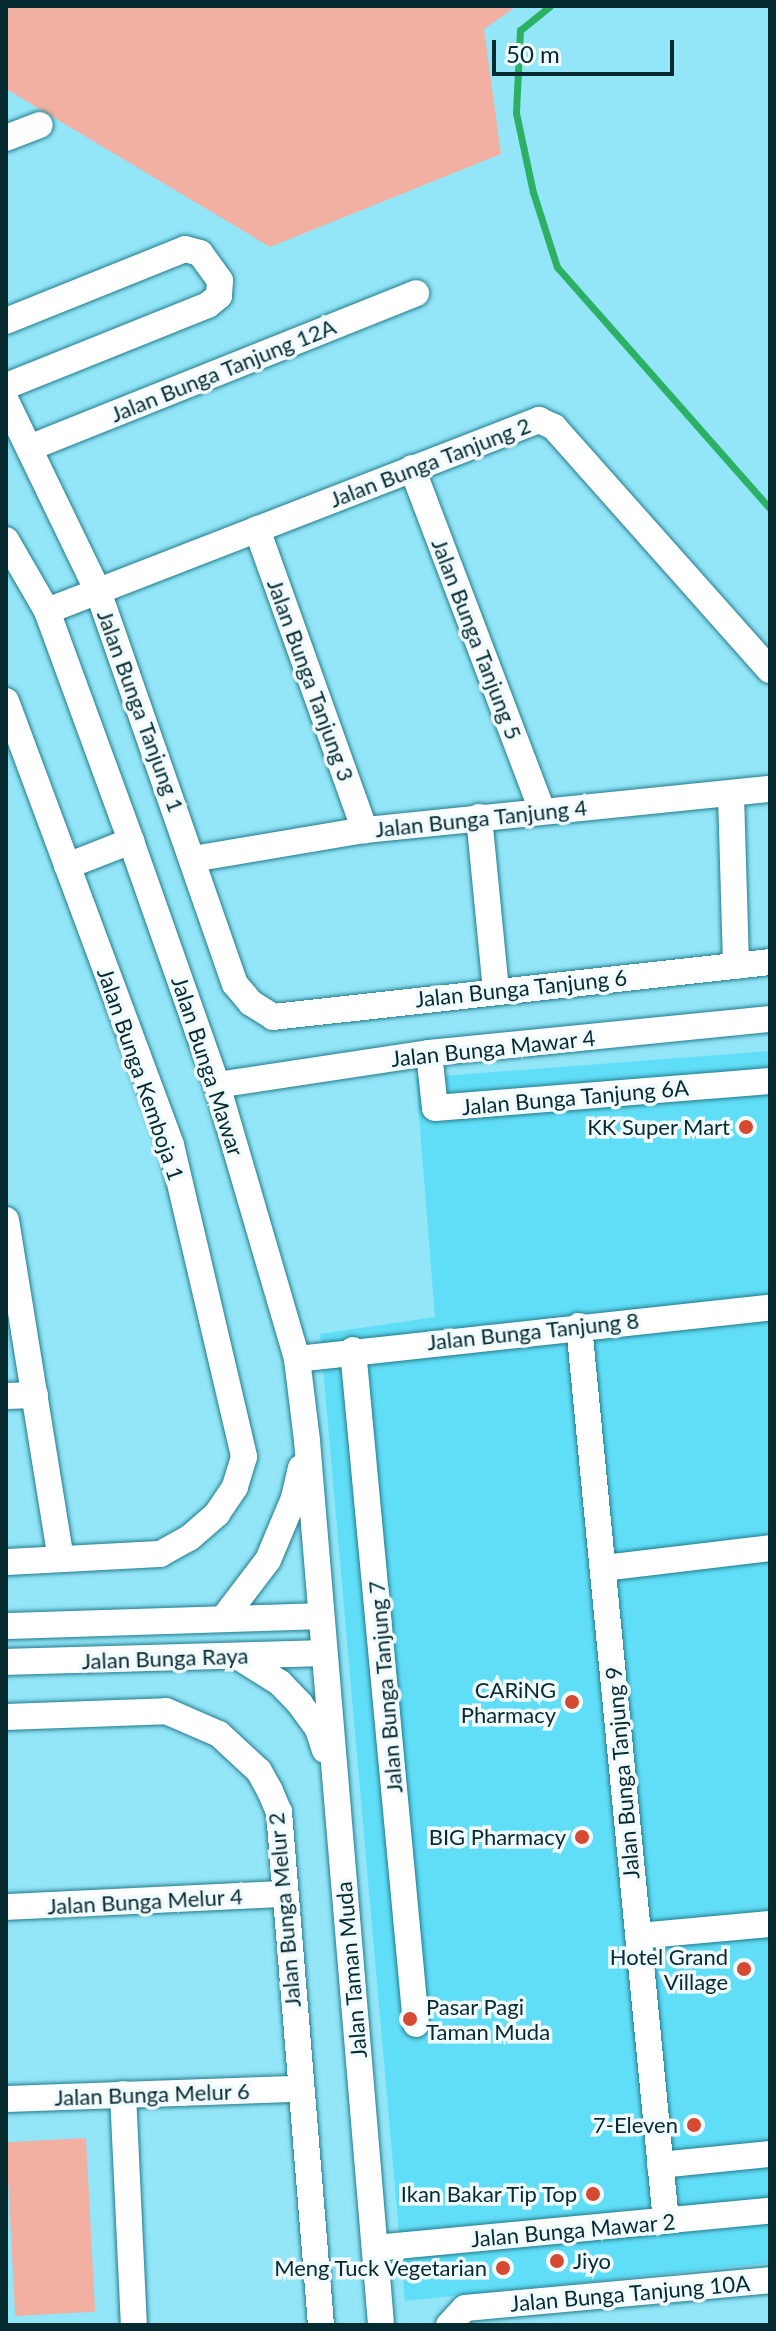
<!DOCTYPE html>
<style>
body{margin:0}
#map{position:relative;width:776px;height:2331px;overflow:hidden;background:#93e6f8;font-family:Lato,sans-serif}
div>[style]{position:absolute}
[style*='--x']{left:calc(var(--x)*1px);top:calc(var(--y)*1px);width:calc(var(--w)*1px);rotate:calc(var(--a)*1deg)}
.built>*{inset:0;background:#61def7}
.green>*{inset:0;background:#f1b0a2;transform-origin:0 0}
.stream>*{height:7px;margin:-3.5px;padding:0 3.5px;transform-origin:3.5px;border-radius:3.5px;background:#2bb064}
.roads{filter:drop-shadow(0 0 2px #227b8c) drop-shadow(0 0 2px #227b8c)}
.minor>*{height:26px;margin:-13px;padding:0 13px;transform-origin:13px;border-radius:13px;background:#fff}
.dots>*{width:22px;height:22px;translate:-50% -50%;box-sizing:border-box;border:4px solid #f1fafc;border-radius:50%}
span{translate:-50% -50%;white-space:nowrap;text-align:center;line-height:1.15;-webkit-text-stroke:7px #f1fafc;paint-order:stroke}
.street-label{font-size:22px;color:#052b31}
.poi-label{font-size:22px;color:#052b31}
.right{translate:-100% -50%;text-align:right}
.left{translate:0 -50%;text-align:left}
.frame{position:absolute;inset:0;border:8px solid #052b31;pointer-events:none}
.scale{position:absolute;left:492px;top:40px;width:182px;height:36px;box-sizing:border-box;border:4px solid #052b31;border-top:0;padding-left:10px;font-size:24px;line-height:28px;white-space:nowrap;color:#052b31;-webkit-text-stroke:6px #f1fafc;paint-order:stroke}
</style>
<div id="map">
<div class="built">
<i style="clip-path:polygon(770px 1051px,770px 2263px,405px 2301px,320px 1334px,435px 1317px,416px 1078px)"></i>
</div>
<div class="green">
<i style="clip-path:polygon(6px 6px,517px 6px,484px 29px,501px 154px,270px 247px,6px 89px)"></i>
<i style="left:86px;top:2138px;width:174px;height:80px;rotate:87deg"></i>
</div>
<div class="stream">
<i style="--x:550;--y:6;--w:38;--a:141"></i>
<i style="--x:520;--y:30;--w:83;--a:92.8"></i>
<i style="--x:516;--y:113;--w:81;--a:77.9"></i>
<i style="--x:533;--y:192;--w:79;--a:72.3"></i>
<i style="--x:557;--y:267;--w:322;--a:48.6"></i>
</div>
<div class="roads">
<div class="minor">
<i style="--x:6;--y:138;--w:36;--a:-21"></i>
<i style="--x:6;--y:321;--w:193;--a:-21.9"></i>
<i style="--x:185;--y:249;--w:16;--a:15"></i>
<i style="--x:200;--y:253;--w:34;--a:54"></i>
<i style="--x:220;--y:281;--w:15;--a:94"></i>
<i style="--x:219;--y:296;--w:14;--a:141"></i>
<i style="--x:208;--y:305;--w:218;--a:158.1"></i>
<i style="--x:6;--y:401;--w:211;--a:64.2"></i>
<i style="--x:98;--y:591;--w:416;--a:70.8"></i>
<i style="--x:235;--y:984;--w:25;--a:50"></i>
<i style="--x:251;--y:1003;--w:26;--a:32"></i>
<i style="--x:273;--y:1017;--w:500;--a:-6.31"></i>
<i style="--x:29;--y:448;--w:417;--a:-21.8"></i>
<i style="--x:412;--y:468;--w:366;--a:69.2"></i>
<i style="--x:257;--y:529;--w:320;--a:70.3"></i>
<i style="--x:6;--y:540;--w:82;--a:60"></i>
<i style="--x:47;--y:611;--w:245;--a:69.9"></i>
<i style="--x:131;--y:841;--w:259;--a:70.6"></i>
<i style="--x:217;--y:1085;--w:285;--a:73.7"></i>
<i style="--x:297;--y:1359;--w:83;--a:83"></i>
<i style="--x:307;--y:1441;--w:887;--a:85.21"></i>
<i style="--x:47;--y:611;--w:528;--a:-21.22"></i>
<i style="--x:539;--y:420;--w:17;--a:25"></i>
<i style="--x:554;--y:427;--w:325;--a:48.4"></i>
<i style="--x:6;--y:701;--w:474;--a:69.6"></i>
<i style="--x:171;--y:1145;--w:320;--a:76.8"></i>
<i style="--x:244;--y:1457;--w:31;--a:107"></i>
<i style="--x:235;--y:1487;--w:32;--a:124"></i>
<i style="--x:217;--y:1514;--w:37;--a:139"></i>
<i style="--x:189;--y:1538;--w:33;--a:151"></i>
<i style="--x:160;--y:1554;--w:154;--a:177"></i>
<i style="--x:731;--y:795;--w:171;--a:88.3"></i>
<i style="--x:479;--y:817;--w:174;--a:84.4"></i>
<i style="--x:193;--y:859;--w:174;--a:-9.6"></i>
<i style="--x:365;--y:830;--w:407;--a:-5.8"></i>
<i style="--x:67;--y:866;--w:69;--a:-21.3"></i>
<i style="--x:429;--y:1053;--w:55;--a:83.8"></i>
<i style="--x:435;--y:1108;--w:336;--a:-4.6"></i>
<i style="--x:217;--y:1085;--w:214;--a:-8.6"></i>
<i style="--x:429;--y:1053;--w:343;--a:-5.7"></i>
<i style="--x:6;--y:1220;--w:343;--a:80.8"></i>
<i style="--x:579;--y:1326;--w:899;--a:84.45"></i>
<i style="--x:353;--y:1350;--w:677;--a:84.66"></i>
<i style="--x:297;--y:1359;--w:476;--a:-6.2"></i>
<i style="--x:6;--y:1396;--w:29;--a:-2"></i>
<i style="--x:603;--y:1568;--w:168;--a:-6.8"></i>
<i style="--x:223;--y:1619;--w:74;--a:-52.7"></i>
<i style="--x:268;--y:1560;--w:67;--a:-67.2"></i>
<i style="--x:294;--y:1498;--w:31;--a:-77"></i>
<i style="--x:6;--y:1626;--w:314;--a:-1.8"></i>
<i style="--x:237;--y:1656;--w:51;--a:32.1"></i>
<i style="--x:280;--y:1683;--w:29;--a:46"></i>
<i style="--x:300;--y:1704;--w:31;--a:54"></i>
<i style="--x:318;--y:1729;--w:22;--a:72"></i>
<i style="--x:6;--y:1662;--w:317;--a:-1.6"></i>
<i style="--x:6;--y:1717;--w:160;--a:-2.1"></i>
<i style="--x:166;--y:1711;--w:58;--a:23.5"></i>
<i style="--x:219;--y:1734;--w:54;--a:42.8"></i>
<i style="--x:259;--y:1771;--w:23;--a:61"></i>
<i style="--x:270;--y:1791;--w:23;--a:67"></i>
<i style="--x:279;--y:1812;--w:515;--a:85.32"></i>
<i style="--x:6;--y:1907;--w:278;--a:-2.7"></i>
<i style="--x:638;--y:1936;--w:133;--a:-5.2"></i>
<i style="--x:123;--y:2094;--w:231;--a:87.3"></i>
<i style="--x:6;--y:2099;--w:293;--a:-2"></i>
<i style="--x:660;--y:2165;--w:111;--a:-5.7"></i>
<i style="--x:375;--y:2248;--w:397;--a:-5.4"></i>
<i style="--x:449;--y:2325;--w:23;--a:-47"></i>
<i style="--x:465;--y:2308;--w:306;--a:-5.2"></i>
</div>
</div>
<div class="dots">
<i style="left:746px;top:1127px;background:#d54a30"></i>
<i style="left:572px;top:1702px;background:#d54a30"></i>
<i style="left:582px;top:1837px;background:#d54a30"></i>
<i style="left:744px;top:1969px;background:#d54a30"></i>
<i style="left:410px;top:2019px;background:#d54a30"></i>
<i style="left:694px;top:2125px;background:#d54a30"></i>
<i style="left:593px;top:2194px;background:#d54a30"></i>
<i style="left:557px;top:2261px;background:#d54a30"></i>
<i style="left:503px;top:2268px;background:#d54a30"></i>
</div>
<div class="street-label">
<span style="left:223px;top:370px;rotate:-22deg">Jalan Bunga Tanjung 12A</span>
<span style="left:430px;top:462px;rotate:-21deg">Jalan Bunga Tanjung 2</span>
<span style="left:477px;top:639px;rotate:69deg">Jalan Bunga Tanjung 5</span>
<span style="left:311px;top:680px;rotate:70deg">Jalan Bunga Tanjung 3</span>
<span style="left:141px;top:711px;rotate:70deg">Jalan Bunga Tanjung 1</span>
<span style="left:481px;top:818px;rotate:-6deg">Jalan Bunga Tanjung 4</span>
<span style="left:521px;top:988px;rotate:-6deg">Jalan Bunga Tanjung 6</span>
<span style="left:493px;top:1048px;rotate:-6deg">Jalan Bunga Mawar 4</span>
<span style="left:208px;top:1066px;rotate:72deg">Jalan Bunga Mawar</span>
<span style="left:141px;top:1074px;rotate:71deg">Jalan Bunga Kemboja 1</span>
<span style="left:575px;top:1097px;rotate:-5deg">Jalan Bunga Tanjung 6A</span>
<span style="left:533px;top:1331px;rotate:-6deg">Jalan Bunga Tanjung 8</span>
<span style="left:165px;top:1658px;rotate:-2deg">Jalan Bunga Raya</span>
<span style="left:385px;top:1687px;rotate:-95deg">Jalan Bunga Tanjung 7</span>
<span style="left:622px;top:1773px;rotate:-95deg">Jalan Bunga Tanjung 9</span>
<span style="left:145px;top:1901px;rotate:-3deg">Jalan Bunga Melur 4</span>
<span style="left:284px;top:1910px;rotate:-95deg">Jalan Bunga Melur 2</span>
<span style="left:351px;top:1970px;rotate:-95deg">Jalan Taman Muda</span>
<span style="left:152px;top:2094px;rotate:-2deg">Jalan Bunga Melur 6</span>
<span style="left:573px;top:2230px;rotate:-5deg">Jalan Bunga Mawar 2</span>
<span style="left:630px;top:2293px;rotate:-5deg">Jalan Bunga Tanjung 10A</span>
</div>
<div class="poi-label">
<span class="right" style="left:730px;top:1127px">KK Super Mart</span>
<span class="right" style="left:556px;top:1702px">CARiNG<br>Pharmacy</span>
<span class="right" style="left:566px;top:1837px">BIG Pharmacy</span>
<span class="right" style="left:728px;top:1969px">Hotel Grand<br>Village</span>
<span class="left" style="left:426px;top:2019px">Pasar Pagi<br>Taman Muda</span>
<span class="right" style="left:678px;top:2125px">7-Eleven</span>
<span class="right" style="left:577px;top:2194px">Ikan Bakar Tip Top</span>
<span class="left" style="left:573px;top:2261px">Jiyo</span>
<span class="right" style="left:487px;top:2268px">Meng Tuck Vegetarian</span>
</div>
<div class="frame"></div>
<div class="scale">50 m</div>
</div>
